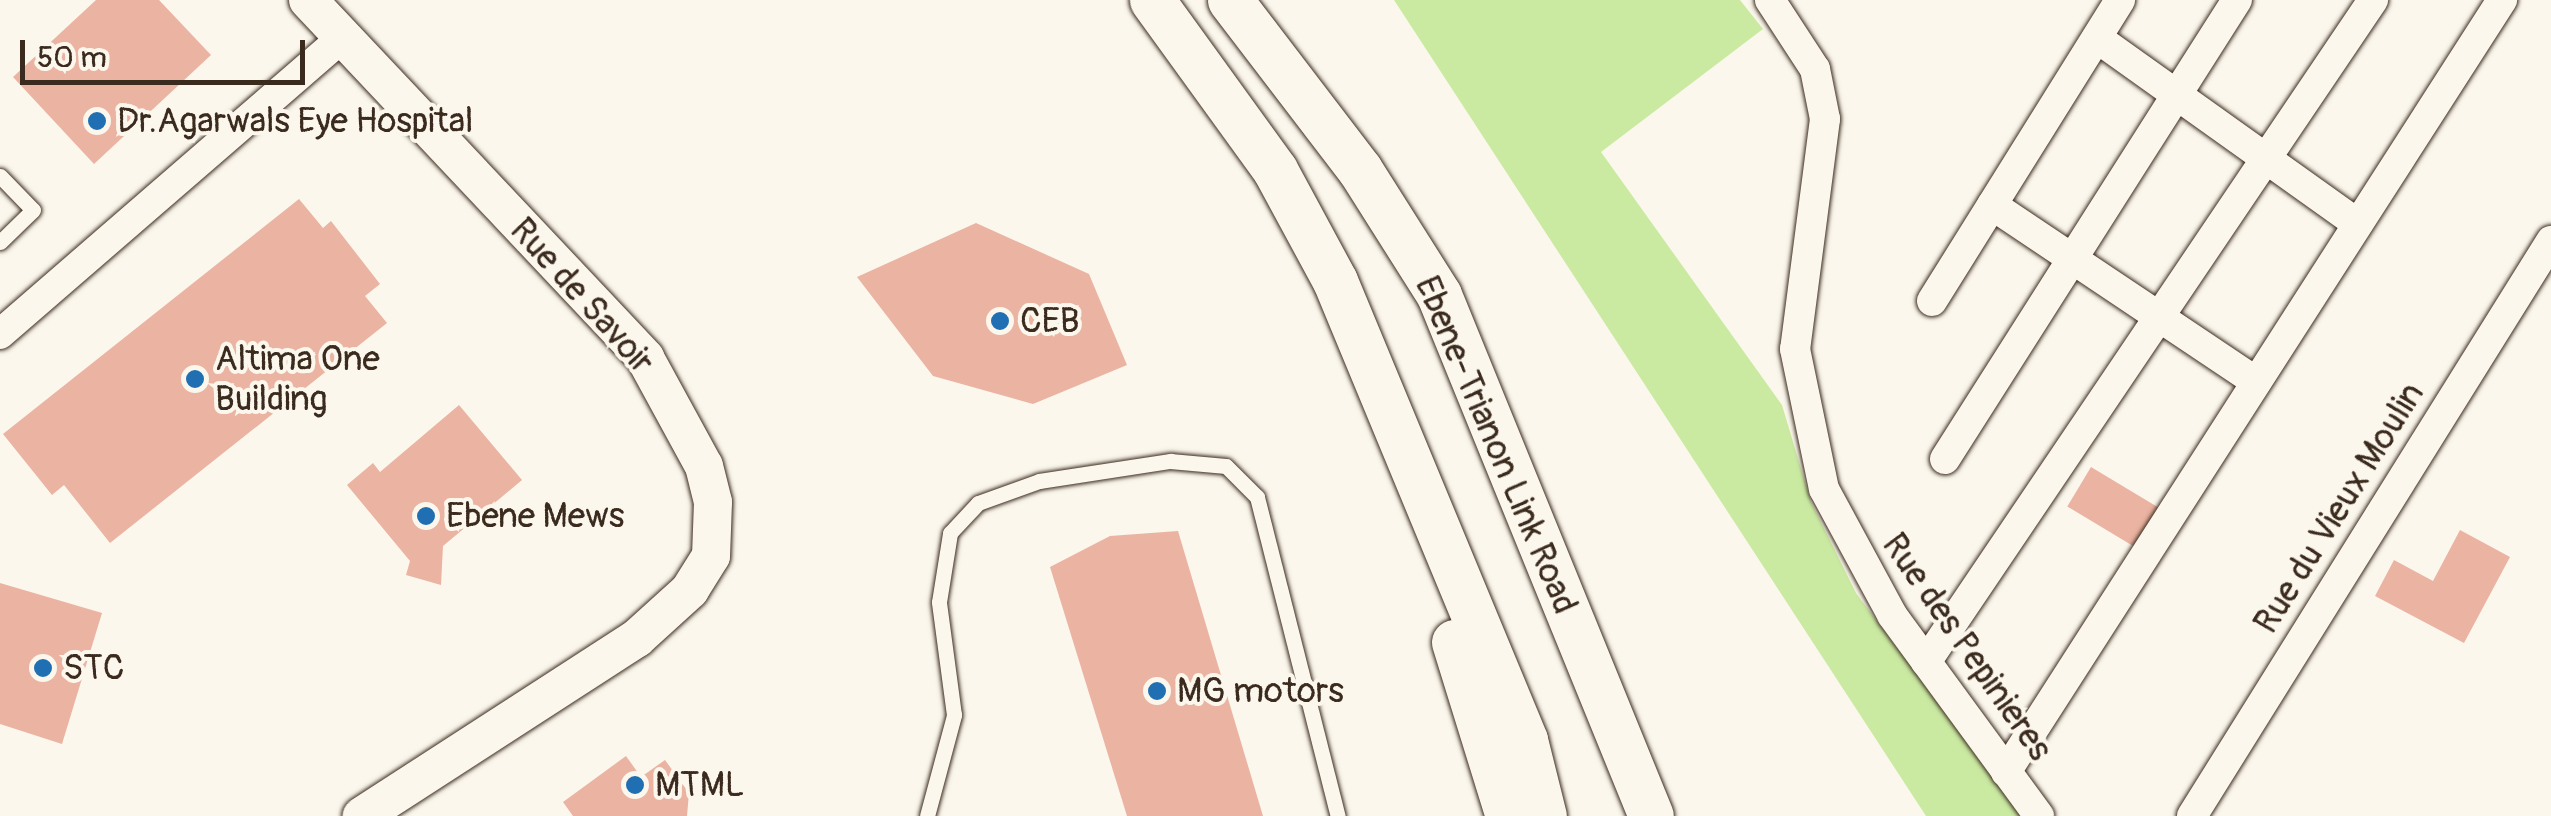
<!DOCTYPE html>
<style>
body{margin:0}
#map{position:relative;width:2551px;height:816px;overflow:hidden;background:#fbf7ec;font-family:Pangolin,sans-serif}
div>[style]{position:absolute}
[style*='--x']{left:calc(var(--x)*1px);top:calc(var(--y)*1px);width:calc(var(--w)*1px);rotate:calc(var(--a)*1deg)}
.green>*{inset:0;background:#caeaa2}
.building>*{inset:0;background:#ebb3a2;transform-origin:0 0}
.roads{filter:drop-shadow(0 0 2px #3b2a1e) drop-shadow(0 0 2px #3b2a1e)}
.service>*{height:15px;margin:-7.5px;padding:0 7.5px;transform-origin:7.5px;border-radius:7.5px;background:#fbf7ec}
.minor>*{height:30px;margin:-15px;padding:0 15px;transform-origin:15px;border-radius:15px;background:#fbf7ec}
.tertiary>*{height:38px;margin:-19px;padding:0 19px;transform-origin:19px;border-radius:19px;background:#fbf7ec}
.primary>*{height:45px;margin:-22.5px;padding:0 22.5px;transform-origin:22.5px;border-radius:22.5px;background:#fbf7ec}
.dots>*{width:28px;height:28px;translate:-50% -50%;box-sizing:border-box;border:5px solid #fbf7ec;border-radius:50%}
span{translate:-50% -50%;white-space:nowrap;text-align:center;line-height:1.15;-webkit-text-stroke:8px #fbf7ec;paint-order:stroke}
.poi-label{font-size:35px;color:#3b2a1e}
.left{translate:0 -50%;text-align:left}
.street-label{font-size:35px;color:#3b2a1e}
.scale{position:absolute;left:20px;top:40px;width:285px;height:45px;box-sizing:border-box;border:5px solid #3b2a1e;border-top:0;padding-left:12px;font-size:30px;line-height:35px;white-space:nowrap;color:#3b2a1e;-webkit-text-stroke:8px #fbf7ec;paint-order:stroke}
</style>
<div id="map">
<div class="green">
<i style="clip-path:polygon(1394px 0,1740px 0,1763px 29px,1601px 152px,1782px 405px,1811px 502px,1856px 593px,2022px 816px,1926px 816px)"></i>
</div>
<div class="building">
<i style="clip-path:polygon(96px 0,159px 0,211px 55px,94px 164px,13px 77px)"></i>
<i style="clip-path:polygon(299px 199px,323px 228px,331px 221px,380px 284px,365px 296px,387px 323px,110px 543px,64px 485px,52px 495px,3px 434px)"></i>
<i style="clip-path:polygon(976px 223px,1089px 274px,1127px 365px,1033px 404px,933px 376px,857px 277px)"></i>
<i style="clip-path:polygon(459px 405px,522px 480px,443px 546px,441px 585px,406px 575px,410px 561px,347px 485px,373px 463px,380px 472px)"></i>
<i style="left:2091px;top:467px;width:84px;height:46px;rotate:31deg"></i>
<i style="clip-path:polygon(2460px 530px,2510px 557px,2464px 643px,2375px 596px,2394px 560px,2433px 581px)"></i>
<i style="clip-path:polygon(1178px 531px,1263px 816px,1127px 816px,1050px 567px,1110px 536px)"></i>
<i style="clip-path:polygon(0 583px,102px 613px,62px 744px,0 724px)"></i>
<i style="clip-path:polygon(626px 756px,641px 777px,665px 760px,689px 793px,687px 816px,573px 816px,563px 802px)"></i>
</div>
<div class="roads">
<div class="service">
<i style="--x:0;--y:176;--w:47;--a:45.9"></i>
<i style="--x:33;--y:210;--w:46;--a:135.9"></i>
<i style="--x:927;--y:816;--w:105;--a:-75"></i>
<i style="--x:954;--y:715;--w:114;--a:-97.6"></i>
<i style="--x:939;--y:602;--w:70;--a:-80.9"></i>
<i style="--x:950;--y:533;--w:41;--a:-47"></i>
<i style="--x:978;--y:503;--w:65;--a:-19.8"></i>
<i style="--x:1039;--y:481;--w:133;--a:-8.7"></i>
<i style="--x:1170;--y:461;--w:56;--a:5.1"></i>
<i style="--x:1226;--y:466;--w:44;--a:45"></i>
<i style="--x:1257;--y:497;--w:329;--a:75.8"></i>
</div>
<div class="minor">
<i style="--x:1770;--y:0;--w:82;--a:56.9"></i>
<i style="--x:1815;--y:69;--w:51;--a:78.7"></i>
<i style="--x:1825;--y:119;--w:232;--a:97.4"></i>
<i style="--x:1795;--y:349;--w:143;--a:78.3"></i>
<i style="--x:1824;--y:489;--w:143;--a:61.6"></i>
<i style="--x:1892;--y:615;--w:249;--a:53.8"></i>
<i style="--x:2097;--y:38;--w:320;--a:35.5"></i>
<i style="--x:1992;--y:205;--w:318;--a:33.8"></i>
<i style="--x:1932;--y:301;--w:355;--a:-58"></i>
<i style="--x:0;--y:334;--w:454;--a:-40.9"></i>
<i style="--x:1945;--y:459;--w:544;--a:-57.54"></i>
<i style="--x:1926;--y:662;--w:799;--a:-55.97"></i>
<i style="--x:2006;--y:772;--w:918;--a:-57.28"></i>
<i style="--x:2192;--y:816;--w:678;--a:-58.02"></i>
</div>
<div class="tertiary">
<i style="--x:308;--y:0;--w:492;--a:46.7"></i>
<i style="--x:645;--y:358;--w:123;--a:61.4"></i>
<i style="--x:704;--y:466;--w:37;--a:76"></i>
<i style="--x:713;--y:502;--w:54;--a:92.1"></i>
<i style="--x:711;--y:556;--w:40;--a:122"></i>
<i style="--x:690;--y:590;--w:72;--a:137.8"></i>
<i style="--x:637;--y:638;--w:328;--a:147.1"></i>
</div>
<div class="primary">
<i style="--x:1152;--y:0;--w:210;--a:54.1"></i>
<i style="--x:1275;--y:170;--w:126;--a:61.6"></i>
<i style="--x:1335;--y:281;--w:497;--a:67.5"></i>
<i style="--x:1525;--y:740;--w:78;--a:76"></i>
<i style="--x:1230;--y:0;--w:214;--a:52.6"></i>
<i style="--x:1360;--y:170;--w:148;--a:57.7"></i>
<i style="--x:1439;--y:295;--w:562;--a:67.86"></i>
<i style="--x:1454;--y:642;--w:182;--a:72.8"></i>
</div>
</div>
<div class="dots">
<i style="left:97px;top:121px;background:#1f6fb2"></i>
<i style="left:1000px;top:321px;background:#1f6fb2"></i>
<i style="left:195px;top:379px;background:#1f6fb2"></i>
<i style="left:426px;top:516px;background:#1f6fb2"></i>
<i style="left:43px;top:668px;background:#1f6fb2"></i>
<i style="left:1157px;top:691px;background:#1f6fb2"></i>
<i style="left:635px;top:785px;background:#1f6fb2"></i>
</div>
<div class="poi-label">
<span class="left" style="left:117px;top:121px">Dr.Agarwals Eye Hospital</span>
<span class="left" style="left:1020px;top:321px">CEB</span>
<span class="left" style="left:215px;top:379px">Altima One<br>Building</span>
<span class="left" style="left:446px;top:516px">Ebene Mews</span>
<span class="left" style="left:63px;top:668px">STC</span>
<span class="left" style="left:1177px;top:691px">MG motors</span>
<span class="left" style="left:655px;top:785px">MTML</span>
</div>
<div class="street-label">
<span style="left:582px;top:296px;rotate:48deg">Rue de Savoir</span>
<span style="left:1496px;top:445px;rotate:67deg">Ebene-Trianon Link Road</span>
<span style="left:2339px;top:508px;rotate:-58deg">Rue du Vieux Moulin</span>
<span style="left:1967px;top:647px;rotate:55deg">Rue des Pepinieres</span>
</div>
<div class="scale">50 m</div>
</div>
